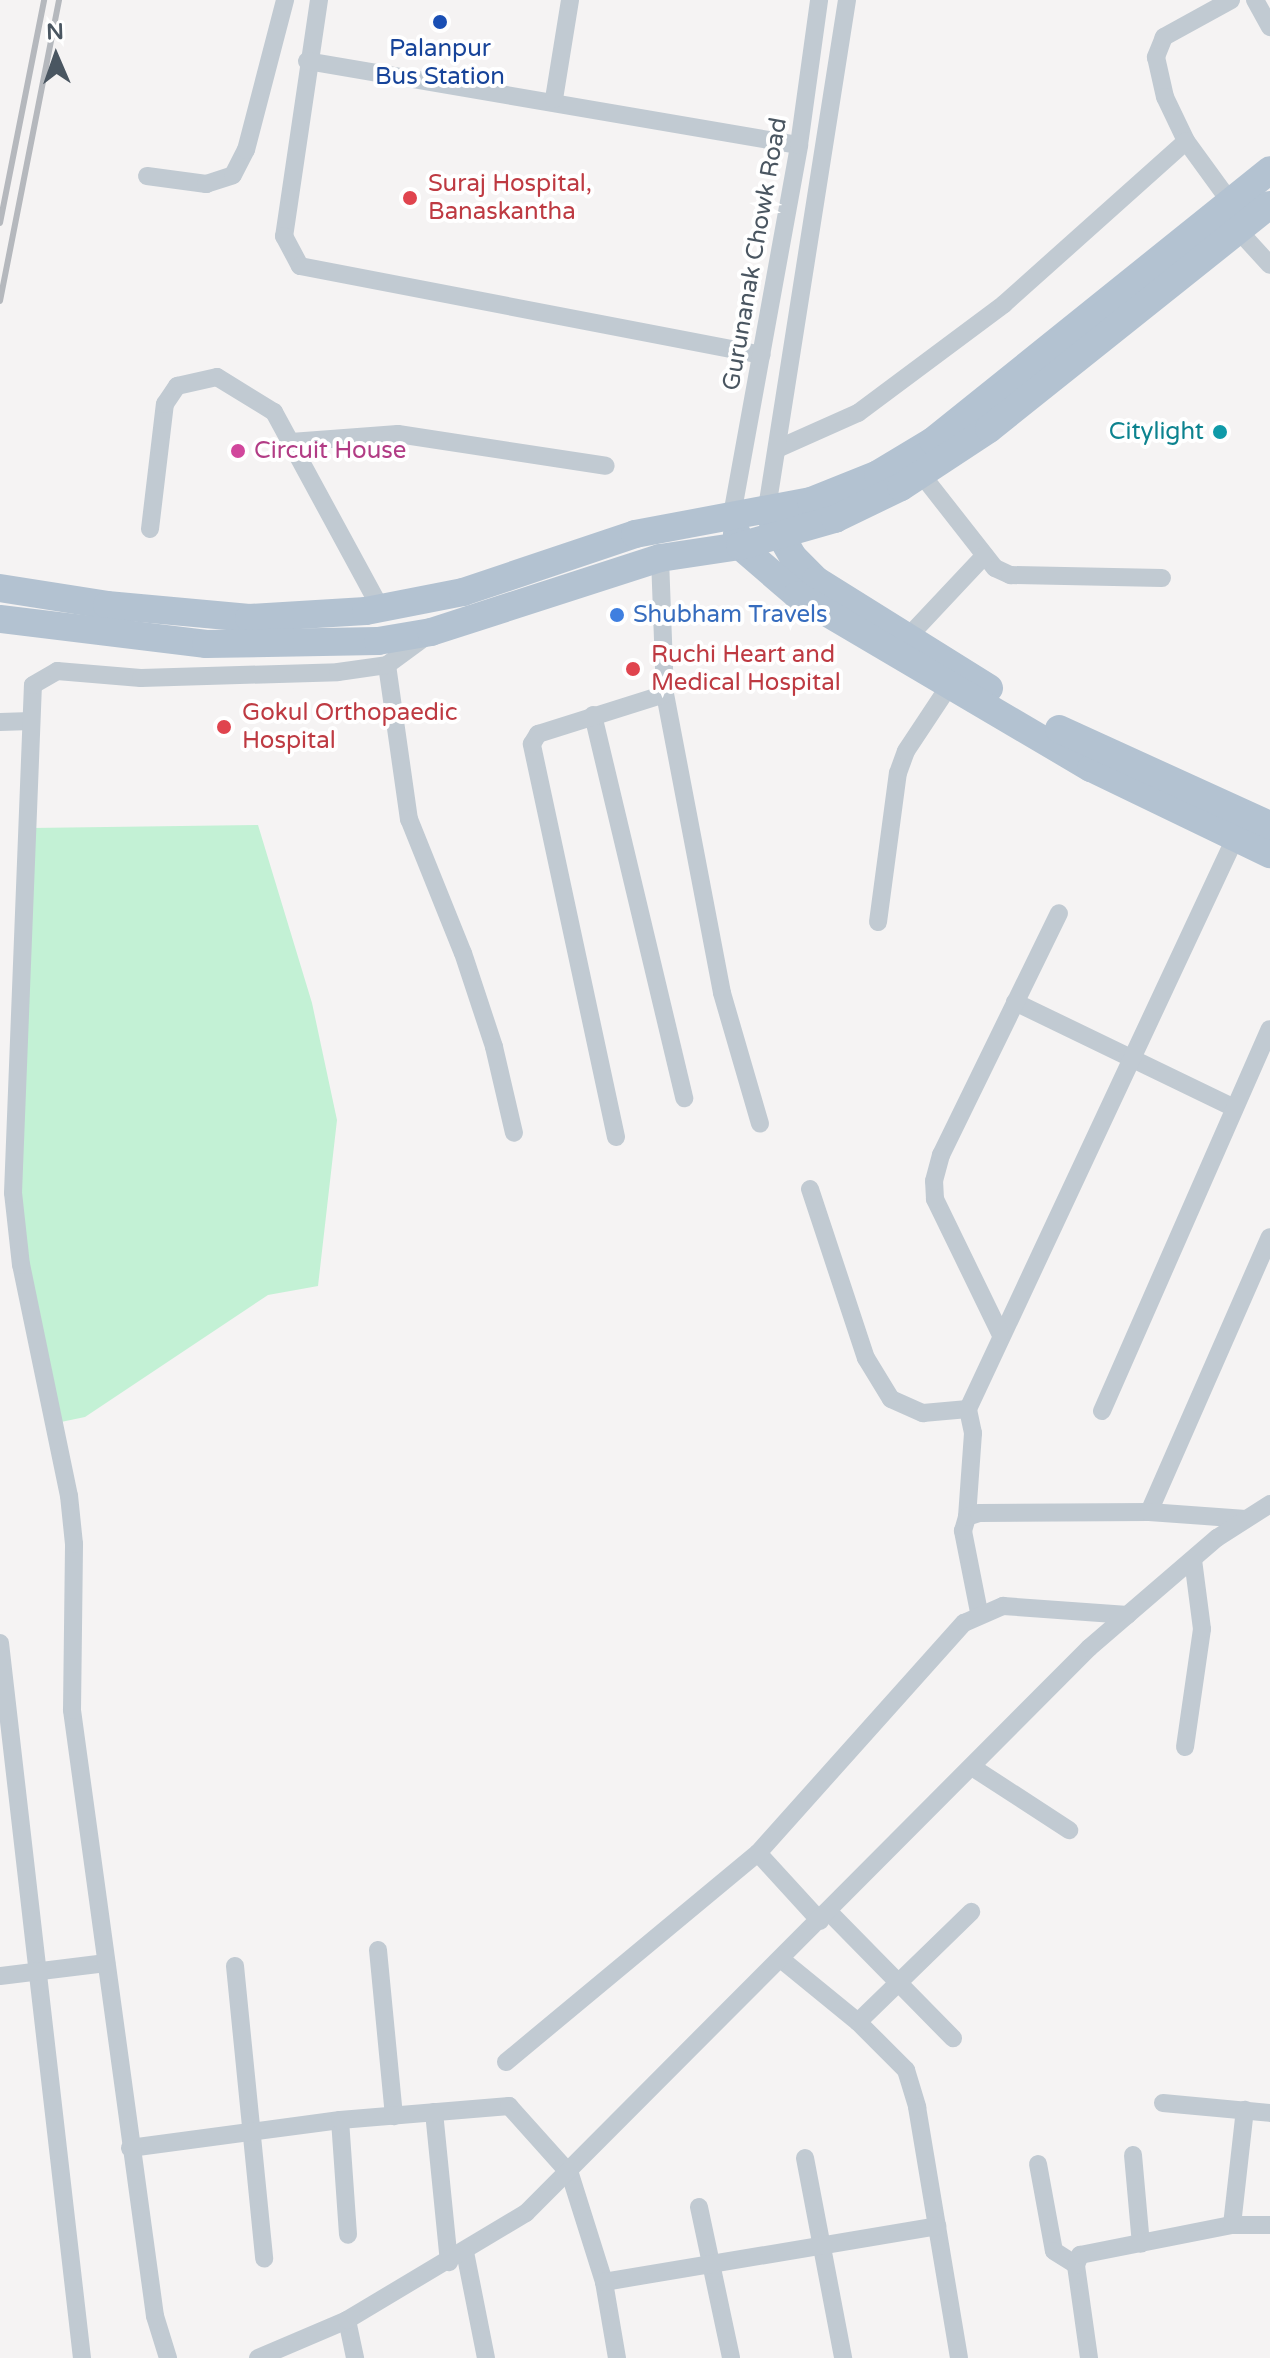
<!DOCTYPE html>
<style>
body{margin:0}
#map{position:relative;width:1270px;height:2358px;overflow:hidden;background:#f5f3f3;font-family:"Varela Round",sans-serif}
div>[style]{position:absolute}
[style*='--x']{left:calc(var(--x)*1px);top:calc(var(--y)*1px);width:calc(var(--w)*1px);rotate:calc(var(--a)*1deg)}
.green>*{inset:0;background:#c3f1d5}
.street>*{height:18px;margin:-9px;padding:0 9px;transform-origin:9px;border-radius:9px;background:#c1cad2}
.primary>*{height:28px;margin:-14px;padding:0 14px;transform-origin:14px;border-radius:14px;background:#b3c2d1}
.rail>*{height:6px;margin:-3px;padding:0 3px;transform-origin:3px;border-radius:3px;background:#b5b8bd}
.dots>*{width:22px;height:22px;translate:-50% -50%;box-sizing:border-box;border:4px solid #fff;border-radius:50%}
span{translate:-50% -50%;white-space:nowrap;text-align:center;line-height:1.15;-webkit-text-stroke:8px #fff;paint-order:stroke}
.transit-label{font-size:24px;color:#164399}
.health-label{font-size:24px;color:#be3a42}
.left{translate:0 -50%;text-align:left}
.street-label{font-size:24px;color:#4a5661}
.culture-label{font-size:24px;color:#0d838f}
.right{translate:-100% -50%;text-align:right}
.hotel-label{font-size:24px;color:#b23c85}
.shop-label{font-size:24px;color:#366cbe}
.north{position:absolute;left:16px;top:16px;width:80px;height:80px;-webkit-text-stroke:6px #fff;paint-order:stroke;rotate:358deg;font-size:22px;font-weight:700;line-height:32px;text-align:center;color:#4a5661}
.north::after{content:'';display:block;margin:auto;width:28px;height:36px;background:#4a5661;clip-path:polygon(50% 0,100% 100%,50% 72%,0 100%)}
</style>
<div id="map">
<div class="green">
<i style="clip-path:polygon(258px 825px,312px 1003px,337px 1120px,318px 1286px,268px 1295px,85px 1417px,61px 1422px,18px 1216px,31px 828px)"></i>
</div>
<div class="street">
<i style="--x:319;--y:0;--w:239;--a:98.4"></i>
<i style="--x:284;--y:236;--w:34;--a:62"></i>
<i style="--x:300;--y:266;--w:470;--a:10.9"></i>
<i style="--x:1231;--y:0;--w:77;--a:151.1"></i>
<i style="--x:1164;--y:37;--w:22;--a:112"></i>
<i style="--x:1156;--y:57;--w:41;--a:77.3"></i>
<i style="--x:1165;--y:97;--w:49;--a:64.5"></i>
<i style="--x:1186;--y:141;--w:77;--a:54"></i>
<i style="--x:1255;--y:0;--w:31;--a:61"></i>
<i style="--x:307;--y:61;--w:499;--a:9.7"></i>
<i style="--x:554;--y:99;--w:100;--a:-80.8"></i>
<i style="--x:147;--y:176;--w:60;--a:7.7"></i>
<i style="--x:206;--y:184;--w:28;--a:-18"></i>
<i style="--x:233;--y:175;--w:28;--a:-63"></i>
<i style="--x:246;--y:150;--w:155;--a:-75.4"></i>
<i style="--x:1238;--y:230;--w:47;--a:47.6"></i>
<i style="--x:291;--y:442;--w:107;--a:-4.3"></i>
<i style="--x:398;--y:434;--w:210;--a:8.7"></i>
<i style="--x:777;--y:449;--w:89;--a:-24"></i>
<i style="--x:858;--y:413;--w:182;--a:-36.7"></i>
<i style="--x:1004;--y:304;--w:244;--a:-41.8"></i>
<i style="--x:922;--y:475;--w:118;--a:51.9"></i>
<i style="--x:995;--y:568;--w:17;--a:25"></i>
<i style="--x:1010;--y:575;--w:152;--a:1.1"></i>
<i style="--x:767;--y:508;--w:514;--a:-81.05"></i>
<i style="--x:732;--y:515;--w:376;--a:-79.7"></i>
<i style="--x:799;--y:145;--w:146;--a:-82.1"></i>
<i style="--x:150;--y:529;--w:126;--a:-83.2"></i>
<i style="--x:165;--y:404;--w:22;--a:-56"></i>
<i style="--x:177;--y:386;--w:41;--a:-12.7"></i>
<i style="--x:217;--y:377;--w:67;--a:31.6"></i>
<i style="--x:274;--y:412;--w:224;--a:61.5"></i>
<i style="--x:660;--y:558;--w:136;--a:87.9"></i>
<i style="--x:665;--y:694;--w:304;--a:79.2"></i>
<i style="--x:722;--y:993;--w:136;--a:73.8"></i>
<i style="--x:908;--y:637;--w:112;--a:-46.8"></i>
<i style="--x:387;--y:665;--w:156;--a:81.9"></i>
<i style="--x:409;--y:819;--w:144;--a:68.1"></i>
<i style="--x:463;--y:953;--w:99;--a:71.7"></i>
<i style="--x:494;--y:1047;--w:88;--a:76.9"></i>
<i style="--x:593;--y:715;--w:394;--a:76.6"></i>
<i style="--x:0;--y:722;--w:31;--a:-2"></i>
<i style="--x:878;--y:922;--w:150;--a:-82.4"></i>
<i style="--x:898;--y:773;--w:23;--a:-70"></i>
<i style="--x:906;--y:751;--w:78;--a:-56.5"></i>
<i style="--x:1015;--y:1002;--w:241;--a:25.8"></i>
<i style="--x:616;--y:1137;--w:402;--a:-102.1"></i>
<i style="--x:532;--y:744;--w:12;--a:-59"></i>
<i style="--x:538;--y:734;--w:133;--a:-17.5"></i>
<i style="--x:810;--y:1189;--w:178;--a:71.7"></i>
<i style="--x:866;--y:1358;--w:48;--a:58.6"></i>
<i style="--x:891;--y:1399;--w:35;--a:24"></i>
<i style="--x:923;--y:1413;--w:45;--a:-5.1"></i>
<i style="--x:968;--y:1409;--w:633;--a:-64.93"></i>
<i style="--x:1000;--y:1333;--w:149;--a:-115.9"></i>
<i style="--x:935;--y:1199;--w:18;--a:-93"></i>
<i style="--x:934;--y:1181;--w:27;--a:-75"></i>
<i style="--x:941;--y:1155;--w:269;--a:-64"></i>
<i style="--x:1102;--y:1411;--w:417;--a:-66.3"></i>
<i style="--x:1149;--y:1512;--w:300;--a:-66.3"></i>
<i style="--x:967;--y:1517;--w:84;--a:-85.9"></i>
<i style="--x:973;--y:1433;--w:25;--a:-102"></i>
<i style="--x:979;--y:1612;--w:83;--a:-101.2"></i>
<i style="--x:963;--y:1531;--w:15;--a:-74"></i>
<i style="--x:967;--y:1517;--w:13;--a:-18"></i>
<i style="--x:979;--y:1513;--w:170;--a:-0.3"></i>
<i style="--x:1149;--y:1512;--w:97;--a:4.1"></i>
<i style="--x:0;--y:1643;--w:720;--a:83.46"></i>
<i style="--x:1185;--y:1747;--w:119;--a:-81.8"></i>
<i style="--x:1202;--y:1629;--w:70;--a:-97.4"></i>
<i style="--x:972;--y:1767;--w:116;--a:33"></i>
<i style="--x:758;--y:1853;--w:92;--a:47.6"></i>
<i style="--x:829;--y:1912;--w:177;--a:45.5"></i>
<i style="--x:378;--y:1950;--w:167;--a:84.5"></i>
<i style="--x:782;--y:1960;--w:98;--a:39.2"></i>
<i style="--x:858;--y:2022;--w:68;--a:45"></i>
<i style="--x:906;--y:2070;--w:39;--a:73"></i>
<i style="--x:917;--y:2107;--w:254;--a:80.5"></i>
<i style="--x:235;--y:1966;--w:294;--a:84.3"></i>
<i style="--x:0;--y:1976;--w:107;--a:-7"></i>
<i style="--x:858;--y:2022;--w:158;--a:-44.2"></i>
<i style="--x:506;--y:2062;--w:327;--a:-39.7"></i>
<i style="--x:758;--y:1853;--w:309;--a:-48.2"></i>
<i style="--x:964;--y:1623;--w:43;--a:-23.6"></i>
<i style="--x:1003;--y:1606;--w:125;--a:4.1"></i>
<i style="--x:1163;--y:2103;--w:107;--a:5.3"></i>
<i style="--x:434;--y:2112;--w:151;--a:84.3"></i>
<i style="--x:340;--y:2120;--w:115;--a:86"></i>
<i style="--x:130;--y:2148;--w:212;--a:-7.6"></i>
<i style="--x:340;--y:2120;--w:170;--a:-4.7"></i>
<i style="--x:509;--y:2106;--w:91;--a:48.1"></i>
<i style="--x:570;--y:2174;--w:113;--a:72.5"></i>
<i style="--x:604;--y:2282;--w:77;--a:80.3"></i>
<i style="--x:1133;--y:2155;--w:89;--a:84.9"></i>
<i style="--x:805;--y:2158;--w:204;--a:79.2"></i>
<i style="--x:1038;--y:2164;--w:88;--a:79.6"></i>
<i style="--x:1054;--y:2251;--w:26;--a:32"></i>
<i style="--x:699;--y:2207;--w:154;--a:78"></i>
<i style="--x:1232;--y:2225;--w:116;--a:-83.6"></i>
<i style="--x:465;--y:2252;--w:108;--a:78.8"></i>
<i style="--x:604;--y:2282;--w:338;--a:-9.5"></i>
<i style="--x:347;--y:2320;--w:39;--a:78"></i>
<i style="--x:168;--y:2358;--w:44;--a:-107.2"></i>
<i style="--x:155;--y:2316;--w:612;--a:-97.8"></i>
<i style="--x:72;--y:1710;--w:166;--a:-89.3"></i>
<i style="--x:74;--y:1544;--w:48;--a:-95.9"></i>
<i style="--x:69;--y:1496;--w:236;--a:-101.7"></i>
<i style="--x:21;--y:1265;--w:72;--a:-96.3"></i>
<i style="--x:13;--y:1193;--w:508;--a:-87.75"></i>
<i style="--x:33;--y:685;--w:28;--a:-30"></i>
<i style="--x:57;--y:671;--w:84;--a:4.8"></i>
<i style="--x:141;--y:678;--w:197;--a:-1.7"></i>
<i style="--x:338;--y:672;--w:49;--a:-8.1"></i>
<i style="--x:387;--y:665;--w:52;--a:-36.4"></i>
<i style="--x:258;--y:2358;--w:97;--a:-23.1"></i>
<i style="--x:347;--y:2320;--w:209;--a:-30.9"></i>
<i style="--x:526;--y:2213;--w:798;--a:-45.1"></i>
<i style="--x:1089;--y:1648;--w:169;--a:-40.7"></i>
<i style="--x:1217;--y:1538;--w:63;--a:-32.7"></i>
<i style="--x:1089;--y:2358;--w:94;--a:-98"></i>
<i style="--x:1076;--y:2265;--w:11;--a:-68"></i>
<i style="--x:1080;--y:2255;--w:155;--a:-11.2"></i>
<i style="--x:1232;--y:2225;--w:38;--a:0"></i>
</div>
<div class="primary">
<i style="--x:772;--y:520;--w:43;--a:60.4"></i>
<i style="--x:793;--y:557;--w:33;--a:45"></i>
<i style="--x:816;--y:580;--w:204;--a:32"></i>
<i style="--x:737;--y:534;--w:12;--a:76"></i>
<i style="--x:740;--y:546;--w:75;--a:40.7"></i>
<i style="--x:797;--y:595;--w:341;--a:30.5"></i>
<i style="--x:1091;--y:768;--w:199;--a:25.7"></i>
<i style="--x:0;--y:588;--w:108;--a:9"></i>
<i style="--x:107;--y:605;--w:143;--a:5.2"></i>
<i style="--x:249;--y:618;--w:117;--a:-3.4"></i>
<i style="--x:366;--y:611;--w:99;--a:-11.1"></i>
<i style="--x:463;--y:592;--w:182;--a:-18.6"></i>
<i style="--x:635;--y:534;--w:179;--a:-10.6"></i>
<i style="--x:811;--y:501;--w:72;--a:-21.9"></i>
<i style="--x:878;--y:474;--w:64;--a:-31"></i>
<i style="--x:933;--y:441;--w:432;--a:-38.8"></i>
<i style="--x:0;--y:619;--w:208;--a:6.9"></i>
<i style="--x:206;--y:644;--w:172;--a:-1"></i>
<i style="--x:378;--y:641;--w:54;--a:-9.6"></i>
<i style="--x:431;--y:632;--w:241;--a:-17.9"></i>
<i style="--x:660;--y:558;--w:81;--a:-8.5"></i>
<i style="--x:740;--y:546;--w:99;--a:-15.9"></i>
<i style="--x:835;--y:519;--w:73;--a:-25.9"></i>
<i style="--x:901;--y:487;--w:105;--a:-33.4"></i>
<i style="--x:989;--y:429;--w:359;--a:-38.6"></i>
<i style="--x:1059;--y:729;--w:232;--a:24.5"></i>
</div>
<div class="rail">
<i style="--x:0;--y:223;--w:227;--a:-78.8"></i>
<i style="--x:0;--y:301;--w:307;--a:-78.9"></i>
</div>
<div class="dots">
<i style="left:440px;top:22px;background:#1a4fb4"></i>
<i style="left:410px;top:198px;background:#e0444e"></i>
<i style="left:1220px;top:432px;background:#0f9aa8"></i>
<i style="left:238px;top:451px;background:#d1479c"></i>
<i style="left:617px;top:615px;background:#3f7fe0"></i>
<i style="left:633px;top:669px;background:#e0444e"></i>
<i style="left:224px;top:727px;background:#e0444e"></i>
</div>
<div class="transit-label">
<span style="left:440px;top:63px">Palanpur<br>Bus Station</span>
</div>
<div class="health-label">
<span class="left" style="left:428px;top:198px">Suraj Hospital,<br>Banaskantha</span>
<span class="left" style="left:651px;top:669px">Ruchi Heart and<br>Medical Hospital</span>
<span class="left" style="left:242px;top:727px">Gokul Orthopaedic<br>Hospital</span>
</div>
<div class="street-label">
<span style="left:755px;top:254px;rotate:-80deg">Gurunanak Chowk Road</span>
</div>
<div class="culture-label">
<span class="right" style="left:1204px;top:432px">Citylight</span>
</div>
<div class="hotel-label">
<span class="left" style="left:254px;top:451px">Circuit House</span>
</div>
<div class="shop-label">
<span class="left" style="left:633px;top:615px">Shubham Travels</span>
</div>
<div class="north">N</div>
</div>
